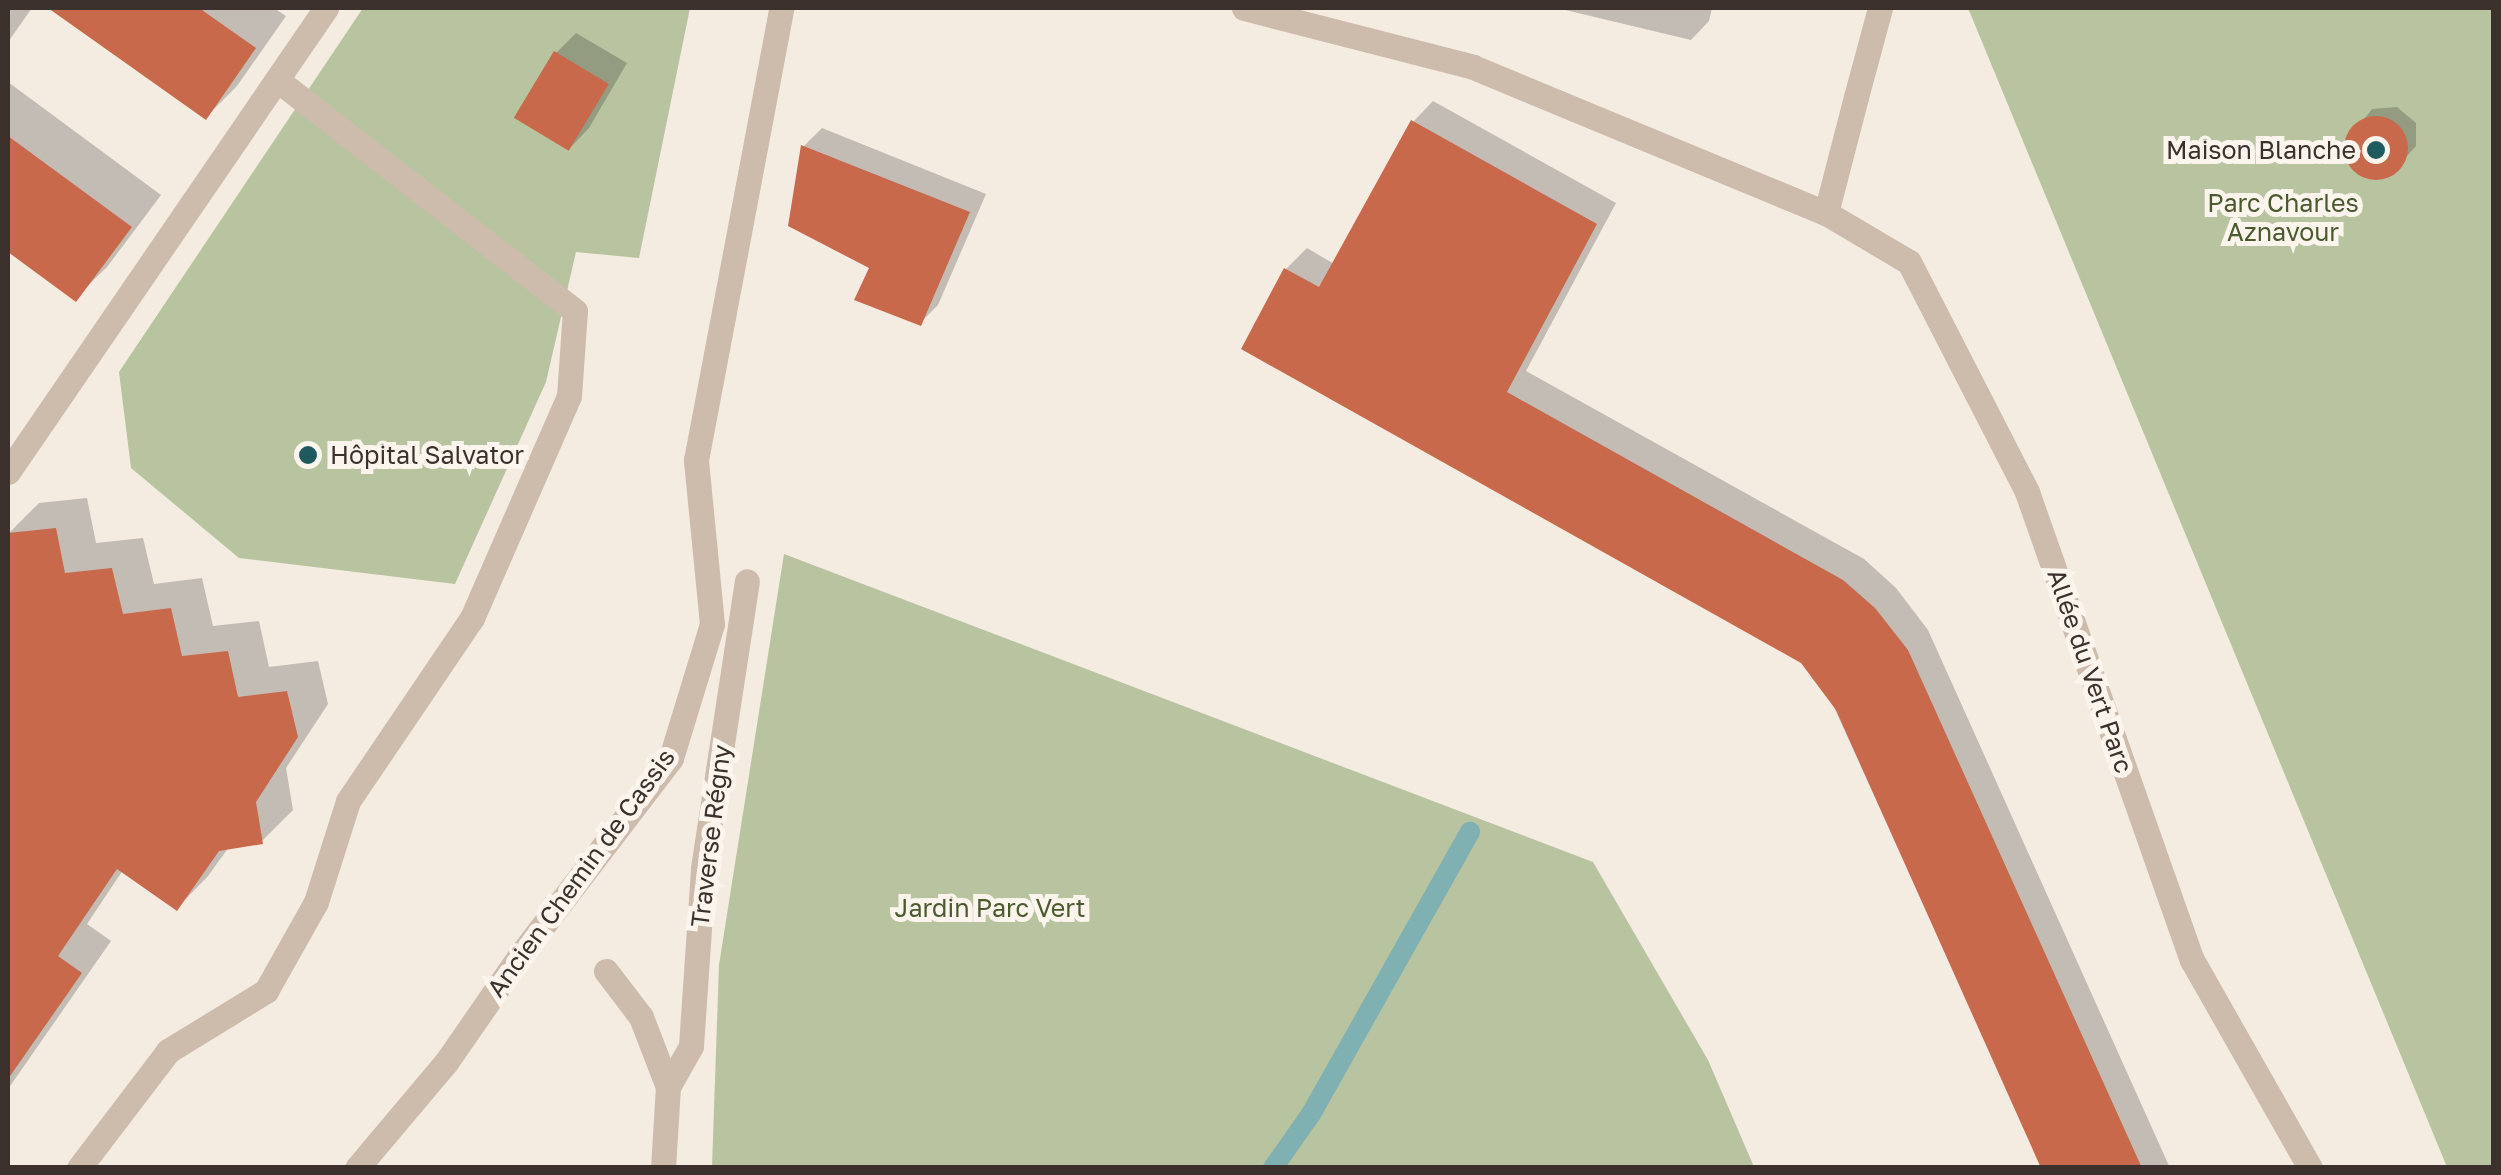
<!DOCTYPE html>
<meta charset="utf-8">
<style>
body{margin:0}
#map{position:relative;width:2501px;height:1175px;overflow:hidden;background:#f4ebe1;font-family:"Golos Text",sans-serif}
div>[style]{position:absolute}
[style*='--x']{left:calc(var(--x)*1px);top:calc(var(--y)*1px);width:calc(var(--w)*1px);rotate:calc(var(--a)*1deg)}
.green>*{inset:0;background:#b8c4a0}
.shadow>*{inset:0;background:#0003}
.stream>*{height:20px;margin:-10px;padding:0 10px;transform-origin:10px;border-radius:10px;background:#7fb0b2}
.building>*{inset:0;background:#c8694b;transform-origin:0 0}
.round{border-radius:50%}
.service>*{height:25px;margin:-12.5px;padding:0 12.5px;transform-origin:12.5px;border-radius:12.5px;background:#cdbbac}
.minor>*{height:25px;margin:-12.5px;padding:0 12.5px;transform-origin:12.5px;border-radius:12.5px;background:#cdbbac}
.dots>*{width:28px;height:28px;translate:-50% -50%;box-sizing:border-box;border:5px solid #fbf5ee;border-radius:50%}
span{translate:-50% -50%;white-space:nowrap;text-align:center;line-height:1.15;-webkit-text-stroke:10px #fbf5ee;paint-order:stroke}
.poi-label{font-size:25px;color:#3b302b}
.right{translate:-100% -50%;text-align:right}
.left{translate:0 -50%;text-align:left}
.park-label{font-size:25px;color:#4a5a2e}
.street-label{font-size:25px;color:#3b302b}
.frame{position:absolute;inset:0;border:10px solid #3b302b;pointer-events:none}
</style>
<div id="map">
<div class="green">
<i style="clip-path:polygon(363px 8px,690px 8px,639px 258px,576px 252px,546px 382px,455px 584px,239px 558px,131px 468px,119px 372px)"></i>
<i style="clip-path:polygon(1968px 8px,2493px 8px,2493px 1167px,2447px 1167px)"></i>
<i style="clip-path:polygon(784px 554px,1593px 862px,1708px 1060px,1754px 1167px,712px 1167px,719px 965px)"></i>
</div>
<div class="shadow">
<i style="clip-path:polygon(8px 8px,32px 8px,8px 42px)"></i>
<i style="clip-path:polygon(52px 8px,274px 8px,286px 16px,237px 86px,206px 117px)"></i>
<i style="clip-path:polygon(1557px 8px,1712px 8px,1709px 21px,1691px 40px)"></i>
<i style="clip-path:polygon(576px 33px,627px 63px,589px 128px,570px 148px,556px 53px)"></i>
<i style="clip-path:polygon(8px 82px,161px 195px,107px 267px,75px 298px,8px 249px)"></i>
<i style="clip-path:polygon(1433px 101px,1616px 203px,1526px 371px,1864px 559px,1896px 588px,1928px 630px,2170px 1168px,2043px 1168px,1823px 683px,1803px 661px,1245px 348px,1286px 269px,1307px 248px,1334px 264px,1413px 122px)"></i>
<i style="clip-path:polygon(2397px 107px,2416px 123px,2416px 146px,2389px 176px,2368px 177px,2348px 162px,2346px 142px,2372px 109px)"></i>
<i style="clip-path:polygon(822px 128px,986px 194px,938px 305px,920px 323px,872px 267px,791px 225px,804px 146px)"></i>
<i style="clip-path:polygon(87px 498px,96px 543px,143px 538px,154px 584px,202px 578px,213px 626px,259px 621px,269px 667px,318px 661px,328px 704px,286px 768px,293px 810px,262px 841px,229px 847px,208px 876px,177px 908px,123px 870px,87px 924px,111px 941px,8px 1089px,8px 534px,39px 503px)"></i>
</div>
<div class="stream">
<i style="--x:1273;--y:1168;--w:66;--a:-54.9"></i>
<i style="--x:1311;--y:1114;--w:324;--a:-60.6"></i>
</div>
<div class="building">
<i style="clip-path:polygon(48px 8px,199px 8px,256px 48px,206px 120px)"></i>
<i style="left:554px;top:51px;width:64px;height:78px;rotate:31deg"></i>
<i class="round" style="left:2344px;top:116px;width:64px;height:64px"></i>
<i style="clip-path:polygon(1411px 120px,1597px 224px,1507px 392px,1843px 580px,1875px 608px,1908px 650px,2142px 1168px,2041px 1168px,1836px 710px,1801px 663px,1241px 349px,1284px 268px,1319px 287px)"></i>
<i style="clip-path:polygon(8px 136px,132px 227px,76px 302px,8px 252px)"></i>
<i style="clip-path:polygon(801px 145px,970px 212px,921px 326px,854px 300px,869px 268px,788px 226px)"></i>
<i style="clip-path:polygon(56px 528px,65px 573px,112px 568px,123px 614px,171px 608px,182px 656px,228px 651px,238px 697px,287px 691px,298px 737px,256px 802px,263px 844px,219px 851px,177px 911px,117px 869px,58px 956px,82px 973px,8px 1079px,8px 533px)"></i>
</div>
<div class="service">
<i style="--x:1244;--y:8;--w:236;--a:14.4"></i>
<i style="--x:1473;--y:67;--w:382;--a:22.5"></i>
<i style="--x:1856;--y:97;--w:120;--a:104.5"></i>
<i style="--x:1826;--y:213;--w:96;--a:30.6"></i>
<i style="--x:1909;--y:262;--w:259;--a:62.8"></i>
<i style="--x:2027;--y:492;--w:496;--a:70.6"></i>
<i style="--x:2192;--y:960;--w:239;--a:60.4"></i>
<i style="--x:8;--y:472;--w:563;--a:-55.58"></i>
<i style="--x:606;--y:971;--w:58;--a:52.7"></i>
<i style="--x:641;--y:1017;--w:75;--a:68.9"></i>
<i style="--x:79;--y:1168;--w:147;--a:-52.7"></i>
<i style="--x:168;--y:1051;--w:115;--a:-31.5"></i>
<i style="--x:266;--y:991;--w:102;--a:-60.7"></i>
<i style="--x:316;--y:902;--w:106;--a:-72.4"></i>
<i style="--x:348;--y:801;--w:221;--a:-55.9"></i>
<i style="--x:472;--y:618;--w:242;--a:-66.4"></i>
<i style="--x:569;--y:396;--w:85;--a:-86"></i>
<i style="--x:575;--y:311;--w:377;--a:-142.2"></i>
<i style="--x:663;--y:1168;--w:81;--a:-86.5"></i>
<i style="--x:668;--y:1087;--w:47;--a:-60.7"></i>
<i style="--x:691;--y:1046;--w:178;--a:-86.1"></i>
<i style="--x:703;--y:868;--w:290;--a:-81.3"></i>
</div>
<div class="minor">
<i style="--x:1856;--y:97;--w:92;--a:-74.9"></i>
<i style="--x:357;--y:1168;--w:140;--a:-49.9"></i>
<i style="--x:447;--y:1061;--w:126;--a:-55.3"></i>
<i style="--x:519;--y:957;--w:250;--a:-52.6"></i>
<i style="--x:671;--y:758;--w:140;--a:-73"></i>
<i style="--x:712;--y:624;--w:165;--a:-95.6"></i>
<i style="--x:696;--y:460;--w:460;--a:-79.3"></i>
</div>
<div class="dots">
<i style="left:2376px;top:150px;background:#1f5a5e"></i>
<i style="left:308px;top:455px;background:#1f5a5e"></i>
</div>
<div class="poi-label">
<span class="right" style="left:2356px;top:150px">Maison Blanche</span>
<span class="left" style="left:330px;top:455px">Hôpital Salvator</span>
</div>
<div class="park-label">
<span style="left:2283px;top:218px">Parc Charles<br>Aznavour</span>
<span style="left:990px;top:908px">Jardin Parc Vert</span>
</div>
<div class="street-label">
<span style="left:2090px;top:671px;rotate:71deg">Allée du Vert Parc</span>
<span style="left:711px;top:836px;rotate:-83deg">Traverse Régny</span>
<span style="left:581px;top:873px;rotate:-54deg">Ancien Chemin de Cassis</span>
</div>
<div class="frame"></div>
</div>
